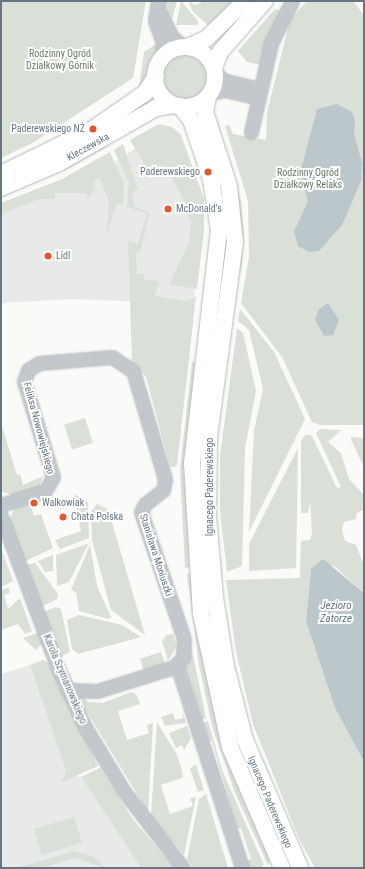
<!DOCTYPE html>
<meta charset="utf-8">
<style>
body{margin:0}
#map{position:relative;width:365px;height:869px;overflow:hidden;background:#fafaf8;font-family:"Roboto Condensed",sans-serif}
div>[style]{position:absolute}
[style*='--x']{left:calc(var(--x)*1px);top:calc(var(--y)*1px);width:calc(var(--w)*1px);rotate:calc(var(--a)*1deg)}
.built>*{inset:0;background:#e8e9e9}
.green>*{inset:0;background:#dadfd7;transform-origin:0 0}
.round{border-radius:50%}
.water>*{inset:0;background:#bbc7cb}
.roads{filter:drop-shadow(0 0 1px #b5babe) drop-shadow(0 0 1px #b5babe)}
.minor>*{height:13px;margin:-6.5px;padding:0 6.5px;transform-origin:6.5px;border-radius:6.5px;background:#c3c8cc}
.major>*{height:16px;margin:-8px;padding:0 8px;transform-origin:8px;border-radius:8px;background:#fff}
.major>.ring{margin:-8px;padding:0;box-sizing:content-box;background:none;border:16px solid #fff;border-radius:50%}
.dots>*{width:11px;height:11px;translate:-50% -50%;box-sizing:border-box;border:2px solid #fff;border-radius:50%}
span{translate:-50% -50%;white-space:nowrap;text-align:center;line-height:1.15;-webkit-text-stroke:4px #fff;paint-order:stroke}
.park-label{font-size:10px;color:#687a64}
.poi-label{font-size:10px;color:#657683}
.right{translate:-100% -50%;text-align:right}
.left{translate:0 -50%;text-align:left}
.street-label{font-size:10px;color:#657683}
.water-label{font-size:11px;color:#60757c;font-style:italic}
.frame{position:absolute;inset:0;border:2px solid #657683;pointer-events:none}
</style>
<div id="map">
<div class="built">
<i style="clip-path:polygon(145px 142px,195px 188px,203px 225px,193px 304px,73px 299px,1px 303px,1px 209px,104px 169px)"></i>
<i style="clip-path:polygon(30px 665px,66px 771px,81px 777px,141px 868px,1px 868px,1px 674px)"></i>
</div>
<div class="green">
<i style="clip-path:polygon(1px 1px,146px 1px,133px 78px,34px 142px,1px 158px)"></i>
<i style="clip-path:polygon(164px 1px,177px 1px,171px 23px,163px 13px)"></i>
<i style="clip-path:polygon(181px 1px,198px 21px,198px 25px,176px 25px)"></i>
<i style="clip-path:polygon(188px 1px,195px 5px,205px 1px,239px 1px,211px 28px,193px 12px)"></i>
<i style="clip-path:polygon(307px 1px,353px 1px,364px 15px,364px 425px,320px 425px,312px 422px,282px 357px,241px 303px,249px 257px,248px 201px,225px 126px,229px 125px,233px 134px,266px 140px,267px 112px,290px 20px)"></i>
<i style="clip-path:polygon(275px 9px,281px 10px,261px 65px,247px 62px,238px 51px)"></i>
<i style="clip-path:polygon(159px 42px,149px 73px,139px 88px,144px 52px)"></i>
<i class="round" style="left:161px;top:53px;width:48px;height:48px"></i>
<i style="clip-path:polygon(218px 123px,241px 201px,244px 235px,241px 274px,214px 124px)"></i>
<i style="clip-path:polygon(159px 124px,172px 127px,181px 135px,204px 199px,204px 230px,197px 289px,169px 285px,189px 242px,191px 222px,182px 197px,165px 165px,146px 167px,130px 140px)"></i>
<i style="clip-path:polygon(106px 144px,107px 147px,69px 168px,1px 197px,1px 193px)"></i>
<i style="clip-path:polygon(123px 144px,138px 189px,132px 192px,135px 207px,147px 211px,149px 215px,141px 249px,136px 253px,137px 274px,144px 274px,144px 280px,159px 281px,155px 296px,188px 301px,196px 296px,177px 465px,174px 467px,170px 467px,146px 377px,132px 362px,128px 241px,138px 244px,147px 213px,127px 207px,129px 182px,114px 150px)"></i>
<i style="clip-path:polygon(110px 152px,124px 184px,123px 205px,116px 204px,107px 235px,109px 202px,100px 178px,94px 180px,95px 189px,87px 199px,87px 193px,55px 193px,55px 199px,39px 199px,1px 214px,1px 203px,62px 179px)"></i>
<i style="clip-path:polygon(240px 309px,274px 352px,305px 419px,249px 532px,254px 431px,263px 389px,249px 330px,238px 321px)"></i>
<i style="clip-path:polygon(237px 328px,243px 333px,256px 391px,245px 448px,242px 566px,227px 572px,220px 511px,220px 456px)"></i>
<i style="clip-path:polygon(192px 362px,199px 363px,191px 567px,185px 568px,180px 469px)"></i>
<i style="left:85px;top:418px;width:26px;height:22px;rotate:72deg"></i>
<i style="clip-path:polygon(1px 423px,17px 475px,20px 474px,23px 485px,43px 476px,39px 487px,14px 496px,1px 491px)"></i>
<i style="clip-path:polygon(320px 429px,341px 430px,328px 442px,341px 453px,349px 479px,363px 494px,364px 509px,357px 513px,356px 519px,344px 522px,342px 530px,345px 541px,356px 545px,364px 565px,364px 593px,334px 566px,311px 569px,306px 621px,335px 708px,364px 762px,364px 868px,315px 868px,299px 839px,253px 724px,236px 652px,226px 580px,300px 578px,301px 541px,310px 540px,312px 533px,310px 501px,308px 513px,301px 513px,301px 441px,306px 434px,312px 436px,337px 488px,341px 487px,316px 433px)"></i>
<i style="clip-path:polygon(351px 437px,364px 438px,364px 467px,351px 440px)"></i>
<i style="clip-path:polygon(298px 448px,296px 568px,249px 571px,249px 544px)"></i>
<i style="clip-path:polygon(74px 494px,88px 503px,89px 538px,60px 549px,55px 540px,81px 531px)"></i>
<i style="clip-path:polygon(30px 504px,34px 516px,41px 514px,53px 548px,24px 562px,9px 521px,14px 509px)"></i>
<i style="clip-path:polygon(97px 504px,108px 509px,145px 635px,111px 610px,92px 540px,91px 512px)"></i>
<i style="clip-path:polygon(89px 543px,69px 582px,57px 586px,56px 555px)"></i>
<i style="clip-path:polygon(90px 545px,97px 586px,111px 617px,109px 619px,79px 611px,76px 592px,71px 590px)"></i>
<i style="clip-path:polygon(1px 548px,13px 581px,1px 587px)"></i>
<i style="clip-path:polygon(53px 555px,53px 571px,45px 572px,38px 561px)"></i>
<i style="clip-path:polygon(35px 563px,58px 594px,57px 599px,41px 607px,25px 565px)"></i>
<i style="clip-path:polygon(187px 574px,192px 574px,199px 629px,271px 856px,268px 865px,235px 793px,212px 726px,199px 665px)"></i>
<i style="clip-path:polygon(9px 588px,10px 593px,4px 595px,8px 609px,20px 598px,32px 631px,25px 634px,18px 624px,1px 630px,1px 590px)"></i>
<i style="clip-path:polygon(56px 607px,61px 609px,70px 652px,60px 657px,43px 612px)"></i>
<i style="clip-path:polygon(79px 615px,122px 625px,141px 637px,78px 654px,72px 649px,67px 620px)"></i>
<i style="clip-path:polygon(40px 632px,43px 643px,36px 650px,23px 638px)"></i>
<i style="clip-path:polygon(173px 634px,177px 646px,168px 661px,162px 641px,166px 635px)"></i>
<i style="clip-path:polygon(188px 650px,192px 650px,206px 718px,199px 720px,201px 715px,187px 669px,182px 667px)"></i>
<i style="left:161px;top:652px;width:13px;height:22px;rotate:72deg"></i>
<i style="clip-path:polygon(43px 660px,49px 663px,98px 766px,62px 782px,66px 771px,30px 665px)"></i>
<i style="clip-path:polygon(131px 692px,136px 694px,140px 704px,118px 711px,127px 740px,149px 733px,147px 725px,153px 723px,148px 812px,81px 702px,84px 698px,88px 702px,103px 703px)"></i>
<i style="clip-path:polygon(182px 711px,186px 723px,165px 726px,161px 717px,173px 713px,175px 720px,183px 718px)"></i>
<i style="clip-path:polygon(208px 721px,222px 770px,264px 865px,260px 868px,248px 868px,246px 861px,251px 859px,241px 828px,237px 829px,212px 741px,209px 741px,205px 726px,200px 724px)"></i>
<i style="clip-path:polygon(157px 722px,177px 755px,183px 774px,182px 778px,161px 785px,170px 814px,193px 806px,190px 798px,196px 797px,184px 855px,151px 816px)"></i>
<i style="clip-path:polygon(187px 726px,191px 738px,184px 750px,182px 745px,176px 748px,169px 733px)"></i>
<i style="clip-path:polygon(196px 764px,204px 790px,198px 792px,190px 769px)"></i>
<i style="clip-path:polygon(100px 768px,132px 818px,174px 868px,141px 868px,81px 777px)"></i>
<i style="clip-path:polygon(206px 794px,228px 868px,193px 868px,187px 859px,199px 799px)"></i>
<i style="left:74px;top:817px;width:27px;height:42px;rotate:73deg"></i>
<i style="clip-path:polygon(74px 851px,93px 856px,106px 868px,75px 858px,42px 868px,17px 868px)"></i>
</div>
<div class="water">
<i style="clip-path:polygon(337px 104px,352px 112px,355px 121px,354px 134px,362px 163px,361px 181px,342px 225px,319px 251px,309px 252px,298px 246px,294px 231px,308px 202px,301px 170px,317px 109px)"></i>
<i style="clip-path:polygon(328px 303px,339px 320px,333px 335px,324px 336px,315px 320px,319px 309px)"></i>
<i style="clip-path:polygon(323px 559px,364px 593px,364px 762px,335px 708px,306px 621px,311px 569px)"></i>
</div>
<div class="roads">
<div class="minor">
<i style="--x:158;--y:1;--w:20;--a:99"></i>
<i style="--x:155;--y:21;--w:23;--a:70"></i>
<i style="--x:163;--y:43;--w:16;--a:94"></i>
<i style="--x:160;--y:14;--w:26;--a:62"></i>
<i style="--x:172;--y:37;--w:16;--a:40"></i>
<i style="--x:215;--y:72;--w:11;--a:45"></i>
<i style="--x:223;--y:80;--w:38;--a:14"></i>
<i style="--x:211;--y:93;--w:14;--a:-12"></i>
<i style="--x:225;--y:90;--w:35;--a:13"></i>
<i style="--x:251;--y:132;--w:91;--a:-77.3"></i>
<i style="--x:271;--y:43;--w:47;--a:-63.4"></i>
<i style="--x:1;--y:505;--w:46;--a:-17.7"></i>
<i style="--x:45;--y:491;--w:16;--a:-60"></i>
<i style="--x:53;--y:477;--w:100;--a:-106.8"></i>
<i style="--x:24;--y:381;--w:12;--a:-70"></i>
<i style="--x:28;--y:370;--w:13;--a:-32"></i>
<i style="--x:39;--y:363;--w:73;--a:-4.7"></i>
<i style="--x:112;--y:357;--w:25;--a:34"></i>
<i style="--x:133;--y:371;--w:113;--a:73.5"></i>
<i style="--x:165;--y:479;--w:11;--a:100"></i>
<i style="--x:163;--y:490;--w:23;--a:142"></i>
<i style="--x:145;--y:504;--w:9;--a:117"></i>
<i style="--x:141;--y:512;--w:134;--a:71.3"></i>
<i style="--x:184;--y:639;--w:18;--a:93"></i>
<i style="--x:183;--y:657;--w:13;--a:132"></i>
<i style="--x:174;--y:667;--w:81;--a:162.7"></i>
<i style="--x:97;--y:691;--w:30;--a:-178"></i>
<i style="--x:1;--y:516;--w:160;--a:69.5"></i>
<i style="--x:57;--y:666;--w:67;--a:65.3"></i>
<i style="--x:85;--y:727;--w:74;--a:58.9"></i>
<i style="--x:123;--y:790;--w:98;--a:52.4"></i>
<i style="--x:177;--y:665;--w:213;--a:72.2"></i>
</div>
<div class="major">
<i style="--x:187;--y:47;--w:21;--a:-23"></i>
<i style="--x:206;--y:39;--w:54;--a:-44.3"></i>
<i class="ring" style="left:155px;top:47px;width:44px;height:44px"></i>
<i style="--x:214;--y:68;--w:17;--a:-69"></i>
<i style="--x:220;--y:52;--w:68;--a:-48.6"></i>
<i style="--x:208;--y:97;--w:15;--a:101"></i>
<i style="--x:205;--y:112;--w:78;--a:72"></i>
<i style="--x:229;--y:186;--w:56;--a:83.9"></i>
<i style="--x:235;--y:242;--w:198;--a:97.6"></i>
<i style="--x:209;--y:438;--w:78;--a:90.7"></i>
<i style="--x:208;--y:516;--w:82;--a:85.1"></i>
<i style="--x:215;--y:598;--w:70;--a:80.9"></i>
<i style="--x:226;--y:667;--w:75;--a:75.4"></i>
<i style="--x:245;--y:740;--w:139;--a:66.7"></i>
<i style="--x:180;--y:106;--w:18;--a:52"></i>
<i style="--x:191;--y:120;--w:62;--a:71.3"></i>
<i style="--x:211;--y:179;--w:52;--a:81.1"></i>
<i style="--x:219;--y:230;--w:235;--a:96.6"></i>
<i style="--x:192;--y:463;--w:151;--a:86.6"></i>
<i style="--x:201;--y:614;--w:136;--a:77.7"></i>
<i style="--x:230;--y:747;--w:132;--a:66.7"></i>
<i style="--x:1;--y:174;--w:102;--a:-26.1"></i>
<i style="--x:93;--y:129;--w:63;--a:-34.7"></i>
<i style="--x:145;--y:93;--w:20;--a:-57"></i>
<i style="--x:1;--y:188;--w:63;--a:-23.3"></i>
<i style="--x:59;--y:163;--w:112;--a:-29.6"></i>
<i style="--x:156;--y:108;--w:18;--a:-9"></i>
</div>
</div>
<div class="dots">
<i style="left:93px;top:129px;background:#e4572e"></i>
<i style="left:208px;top:172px;background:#e4572e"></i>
<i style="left:168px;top:209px;background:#e4572e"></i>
<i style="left:48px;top:256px;background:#e4572e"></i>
<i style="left:34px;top:503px;background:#e4572e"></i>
<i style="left:63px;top:517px;background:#e4572e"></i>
</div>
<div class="park-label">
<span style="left:60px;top:59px">Rodzinny Ogród<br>Działkowy Górnik</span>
<span style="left:308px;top:178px">Rodzinny Ogród<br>Działkowy Relaks</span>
</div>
<div class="poi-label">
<span class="right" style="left:85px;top:129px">Paderewskiego NŻ</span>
<span class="right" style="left:200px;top:172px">Paderewskiego</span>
<span class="left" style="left:176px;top:209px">McDonald's</span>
<span class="left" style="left:56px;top:256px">Lidl</span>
<span class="left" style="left:42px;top:503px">Walkowiak</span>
<span class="left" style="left:71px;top:517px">Chata Polska</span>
</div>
<div class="street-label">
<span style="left:88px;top:147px;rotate:-29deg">Kleczewska</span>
<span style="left:39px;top:428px;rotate:75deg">Feliksa Nowowiejskiego</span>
<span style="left:210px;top:487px;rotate:-90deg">Ignacego Paderewskiego</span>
<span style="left:156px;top:555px;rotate:72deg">Stanisława Moniuszki</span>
<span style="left:65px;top:679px;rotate:67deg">Karola Szymanowskiego</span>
<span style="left:270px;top:802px;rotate:67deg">Ignacego Paderewskiego</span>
</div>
<div class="water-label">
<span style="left:336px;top:613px">Jezioro<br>Zatorze</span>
</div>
<div class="frame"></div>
</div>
